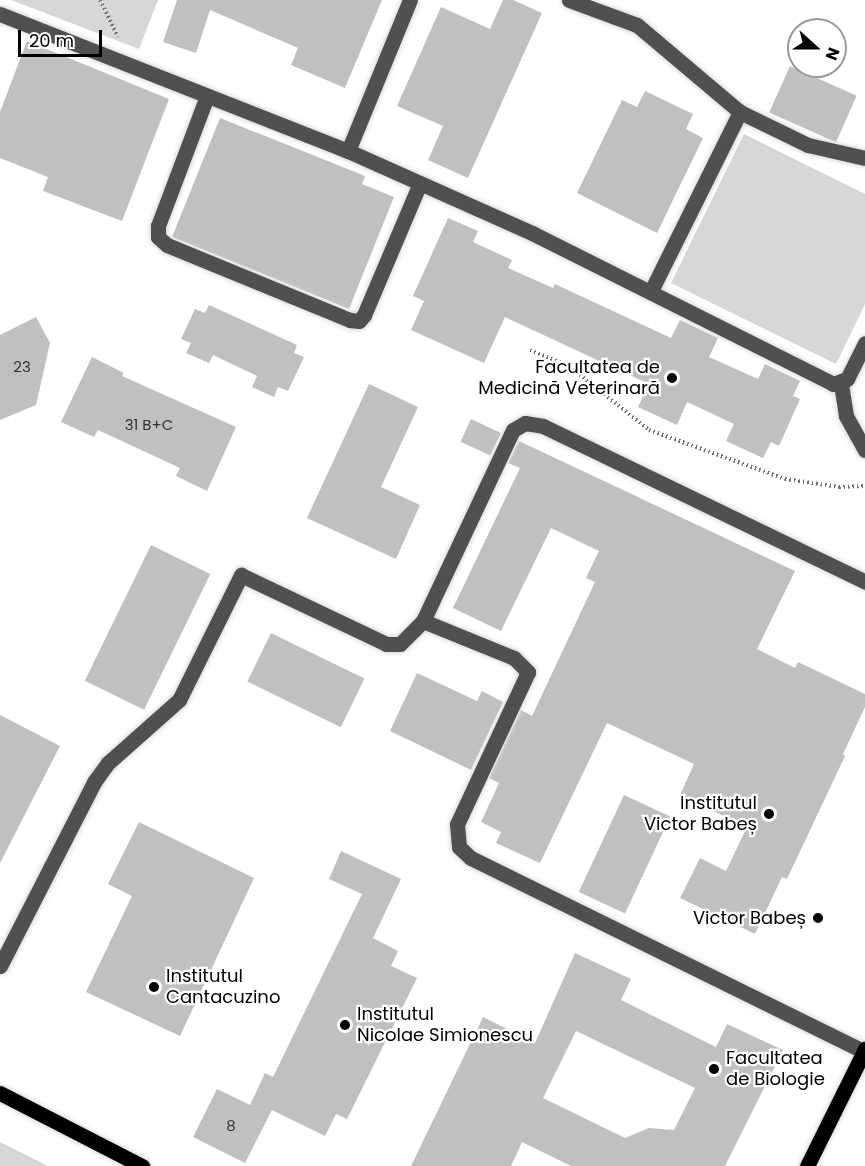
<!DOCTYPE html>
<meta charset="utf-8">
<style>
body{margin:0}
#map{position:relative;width:865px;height:1166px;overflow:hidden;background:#fff;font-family:Poppins,sans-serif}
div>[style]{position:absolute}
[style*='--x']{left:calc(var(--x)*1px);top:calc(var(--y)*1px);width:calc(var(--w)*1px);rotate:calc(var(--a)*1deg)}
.green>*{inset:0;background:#d7d7d7}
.building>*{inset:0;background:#c0c0c0;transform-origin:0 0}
.path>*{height:4px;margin-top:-2px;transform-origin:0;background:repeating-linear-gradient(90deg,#727272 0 1.5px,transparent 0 4.5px)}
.roads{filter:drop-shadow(0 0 2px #dbdbdb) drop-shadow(0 0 2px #dbdbdb)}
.minor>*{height:15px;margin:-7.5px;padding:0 7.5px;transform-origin:7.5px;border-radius:7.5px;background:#505050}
.major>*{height:15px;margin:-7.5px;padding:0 7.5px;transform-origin:7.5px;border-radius:7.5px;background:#000}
.dots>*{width:16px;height:16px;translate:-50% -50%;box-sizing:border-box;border:3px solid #fff;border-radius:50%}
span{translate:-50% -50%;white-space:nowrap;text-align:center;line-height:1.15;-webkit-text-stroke:4.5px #fff;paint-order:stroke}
.number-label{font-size:15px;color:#303030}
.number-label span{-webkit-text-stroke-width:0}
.poi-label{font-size:18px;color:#000}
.right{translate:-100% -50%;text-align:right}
.left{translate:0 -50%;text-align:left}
.north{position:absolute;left:787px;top:18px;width:60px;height:60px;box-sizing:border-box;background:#fff;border:2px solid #999;border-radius:50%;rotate:111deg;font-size:16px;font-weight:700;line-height:24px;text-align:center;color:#000}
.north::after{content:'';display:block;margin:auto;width:21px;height:27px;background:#000;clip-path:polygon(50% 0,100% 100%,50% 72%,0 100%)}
.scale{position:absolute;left:18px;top:30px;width:84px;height:27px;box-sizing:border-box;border:3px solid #000;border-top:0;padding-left:8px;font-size:18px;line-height:21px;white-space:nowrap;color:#000;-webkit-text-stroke:4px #fff;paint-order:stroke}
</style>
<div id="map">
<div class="green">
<i style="clip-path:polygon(11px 0,158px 0,139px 49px)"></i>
<i style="clip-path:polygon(744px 134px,865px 194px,865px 304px,836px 364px,671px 283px)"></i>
<i style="clip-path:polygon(0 1142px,48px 1166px,0 1166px)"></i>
</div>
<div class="building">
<i style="clip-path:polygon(177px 0,382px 0,345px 88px,291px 65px,298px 48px,210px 10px,196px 53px,163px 42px)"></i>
<i style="clip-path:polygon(503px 0,513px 0,542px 13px,468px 178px,428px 160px,443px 126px,397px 106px,441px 7px,490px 29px)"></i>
<i style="clip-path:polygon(27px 41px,169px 99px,122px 221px,43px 191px,48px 177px,0 158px,0 112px)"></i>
<i style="left:790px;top:66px;width:73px;height:51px;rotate:24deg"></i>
<i style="clip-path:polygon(645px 91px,693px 114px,686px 129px,703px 138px,657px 233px,577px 193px,622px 100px,637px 107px)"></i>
<i style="clip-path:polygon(220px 118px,365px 176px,362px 184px,394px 197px,349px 309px,172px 237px)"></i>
<i style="clip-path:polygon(448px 218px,478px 231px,473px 242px,512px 260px,508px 268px,553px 288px,555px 284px,671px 338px,680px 320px,718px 338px,709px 357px,758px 379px,765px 364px,800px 381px,793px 396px,800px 399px,779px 446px,771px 442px,763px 458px,726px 441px,734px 424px,687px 402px,677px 425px,638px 407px,649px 384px,505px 317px,484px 363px,411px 330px,424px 301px,413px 296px)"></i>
<i style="clip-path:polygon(209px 305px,297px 345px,294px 353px,304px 357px,288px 391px,278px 387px,274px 397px,252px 387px,257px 376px,213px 355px,209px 363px,186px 353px,191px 343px,181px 339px,195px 309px,205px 313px)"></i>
<i style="clip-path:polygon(36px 317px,50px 343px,36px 405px,0 420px,0 335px)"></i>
<i style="clip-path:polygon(92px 357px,124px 373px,122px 376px,236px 427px,207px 491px,176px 476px,180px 468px,98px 430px,94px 437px,61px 422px)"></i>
<i style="clip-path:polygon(369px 384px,418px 407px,381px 487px,420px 505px,396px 559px,307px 518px)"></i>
<i style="left:471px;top:419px;width:33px;height:25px;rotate:25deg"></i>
<i style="clip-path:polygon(519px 441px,795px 571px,757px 649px,795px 668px,798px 662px,865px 694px,865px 707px,843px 754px,845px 756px,787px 879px,782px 877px,755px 934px,680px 898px,700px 858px,726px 871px,747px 827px,680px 795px,694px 764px,607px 723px,540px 863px,496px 843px,501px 832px,481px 822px,499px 783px,489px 778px,521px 710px,532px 716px,595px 582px,586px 578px,599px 551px,551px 528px,501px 631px,453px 608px,520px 468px,508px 463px)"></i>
<i style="left:151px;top:545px;width:66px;height:151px;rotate:26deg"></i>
<i style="left:271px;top:633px;width:104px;height:54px;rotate:26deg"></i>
<i style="clip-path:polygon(417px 673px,477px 701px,482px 691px,503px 702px,471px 770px,390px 731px)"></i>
<i style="clip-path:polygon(0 715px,60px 746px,0 863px)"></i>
<i style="left:624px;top:795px;width:51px;height:107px;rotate:25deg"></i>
<i style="clip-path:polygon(139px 822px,254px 878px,180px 1036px,86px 992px,132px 896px,108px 884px)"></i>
<i style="clip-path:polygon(341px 851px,401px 879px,373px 938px,398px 951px,391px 966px,417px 978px,347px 1119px,336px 1114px,325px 1136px,272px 1110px,245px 1163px,193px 1137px,217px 1089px,250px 1105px,265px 1073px,273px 1077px,362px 894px,329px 879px)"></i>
<i style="clip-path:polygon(evenodd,575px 953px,631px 979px,621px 1000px,716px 1047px,727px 1024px,783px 1050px,725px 1166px,571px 1166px,522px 1142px,511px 1166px,411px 1166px,483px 1017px,535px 1043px,575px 953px,576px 1031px,695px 1088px,674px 1130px,649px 1128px,625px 1138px,543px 1098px,576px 1031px)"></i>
</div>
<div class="path">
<i style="--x:100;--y:0;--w:41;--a:64.1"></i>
<i style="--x:530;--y:350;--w:42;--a:22.3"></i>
<i style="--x:569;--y:366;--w:102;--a:38.7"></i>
<i style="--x:649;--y:430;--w:145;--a:19.8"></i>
<i style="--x:785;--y:479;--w:55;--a:8.4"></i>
<i style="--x:839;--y:487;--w:26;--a:-2"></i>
</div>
<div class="roads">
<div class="minor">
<i style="--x:569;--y:0;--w:72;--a:20.2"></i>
<i style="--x:637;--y:25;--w:135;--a:40.2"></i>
<i style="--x:740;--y:112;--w:76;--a:25.9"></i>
<i style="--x:808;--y:145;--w:58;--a:12.8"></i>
<i style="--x:0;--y:14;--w:374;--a:21.5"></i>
<i style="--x:348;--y:151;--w:201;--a:24"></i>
<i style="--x:532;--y:233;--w:337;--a:26.6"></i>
<i style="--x:833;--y:384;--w:15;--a:-20"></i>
<i style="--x:847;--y:379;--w:40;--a:-63.4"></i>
<i style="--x:207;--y:96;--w:139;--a:110.7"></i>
<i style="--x:158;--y:226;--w:11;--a:90"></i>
<i style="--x:158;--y:237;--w:12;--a:42"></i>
<i style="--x:167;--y:245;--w:198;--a:22.3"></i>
<i style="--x:350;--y:320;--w:9;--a:6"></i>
<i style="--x:359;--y:321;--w:8;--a:-50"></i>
<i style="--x:364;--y:315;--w:143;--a:-67"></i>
<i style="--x:348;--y:151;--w:163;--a:-67.7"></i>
<i style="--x:651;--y:291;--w:200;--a:-63.6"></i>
<i style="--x:841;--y:384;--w:32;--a:81"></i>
<i style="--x:846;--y:416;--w:39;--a:61"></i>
<i style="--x:423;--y:621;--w:98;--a:22.1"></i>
<i style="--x:514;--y:658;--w:20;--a:45"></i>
<i style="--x:528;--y:672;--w:168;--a:115"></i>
<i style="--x:457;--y:824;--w:23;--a:85"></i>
<i style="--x:459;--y:847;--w:16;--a:43"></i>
<i style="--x:471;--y:858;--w:438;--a:26.2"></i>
<i style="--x:0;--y:966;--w:207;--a:-62.9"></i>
<i style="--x:94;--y:782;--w:24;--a:-54"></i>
<i style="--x:108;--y:763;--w:95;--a:-41.6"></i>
<i style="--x:179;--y:700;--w:140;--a:-63.6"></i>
<i style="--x:241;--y:575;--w:161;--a:25.4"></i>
<i style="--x:386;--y:644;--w:14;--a:0"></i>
<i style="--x:400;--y:644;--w:33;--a:-45"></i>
<i style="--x:423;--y:621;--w:211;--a:-64.8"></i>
<i style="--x:513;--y:430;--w:14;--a:-30"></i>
<i style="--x:525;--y:423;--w:18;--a:9"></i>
<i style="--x:543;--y:426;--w:358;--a:25.8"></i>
</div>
<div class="major">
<i style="--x:0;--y:1093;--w:160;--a:27.2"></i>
<i style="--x:807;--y:1166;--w:131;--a:-63.6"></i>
</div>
</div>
<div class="dots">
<i style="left:672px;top:378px;background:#000"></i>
<i style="left:769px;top:814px;background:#000"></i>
<i style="left:818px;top:918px;background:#000"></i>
<i style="left:154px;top:987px;background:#000"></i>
<i style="left:345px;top:1025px;background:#000"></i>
<i style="left:714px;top:1069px;background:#000"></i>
</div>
<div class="number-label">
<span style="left:22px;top:367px">23</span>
<span style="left:149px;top:425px">31 B+C</span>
<span style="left:231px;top:1126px">8</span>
</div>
<div class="poi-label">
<span class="right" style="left:660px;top:378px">Facultatea de<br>Medicină Veterinară</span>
<span class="right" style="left:757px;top:814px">Institutul<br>Victor Babeș</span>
<span class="right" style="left:806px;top:918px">Victor Babeș</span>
<span class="left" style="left:166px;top:987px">Institutul<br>Cantacuzino</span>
<span class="left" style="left:357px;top:1025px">Institutul<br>Nicolae Simionescu</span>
<span class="left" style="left:726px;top:1069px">Facultatea<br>de Biologie</span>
</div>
<div class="north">N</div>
<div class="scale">20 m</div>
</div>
